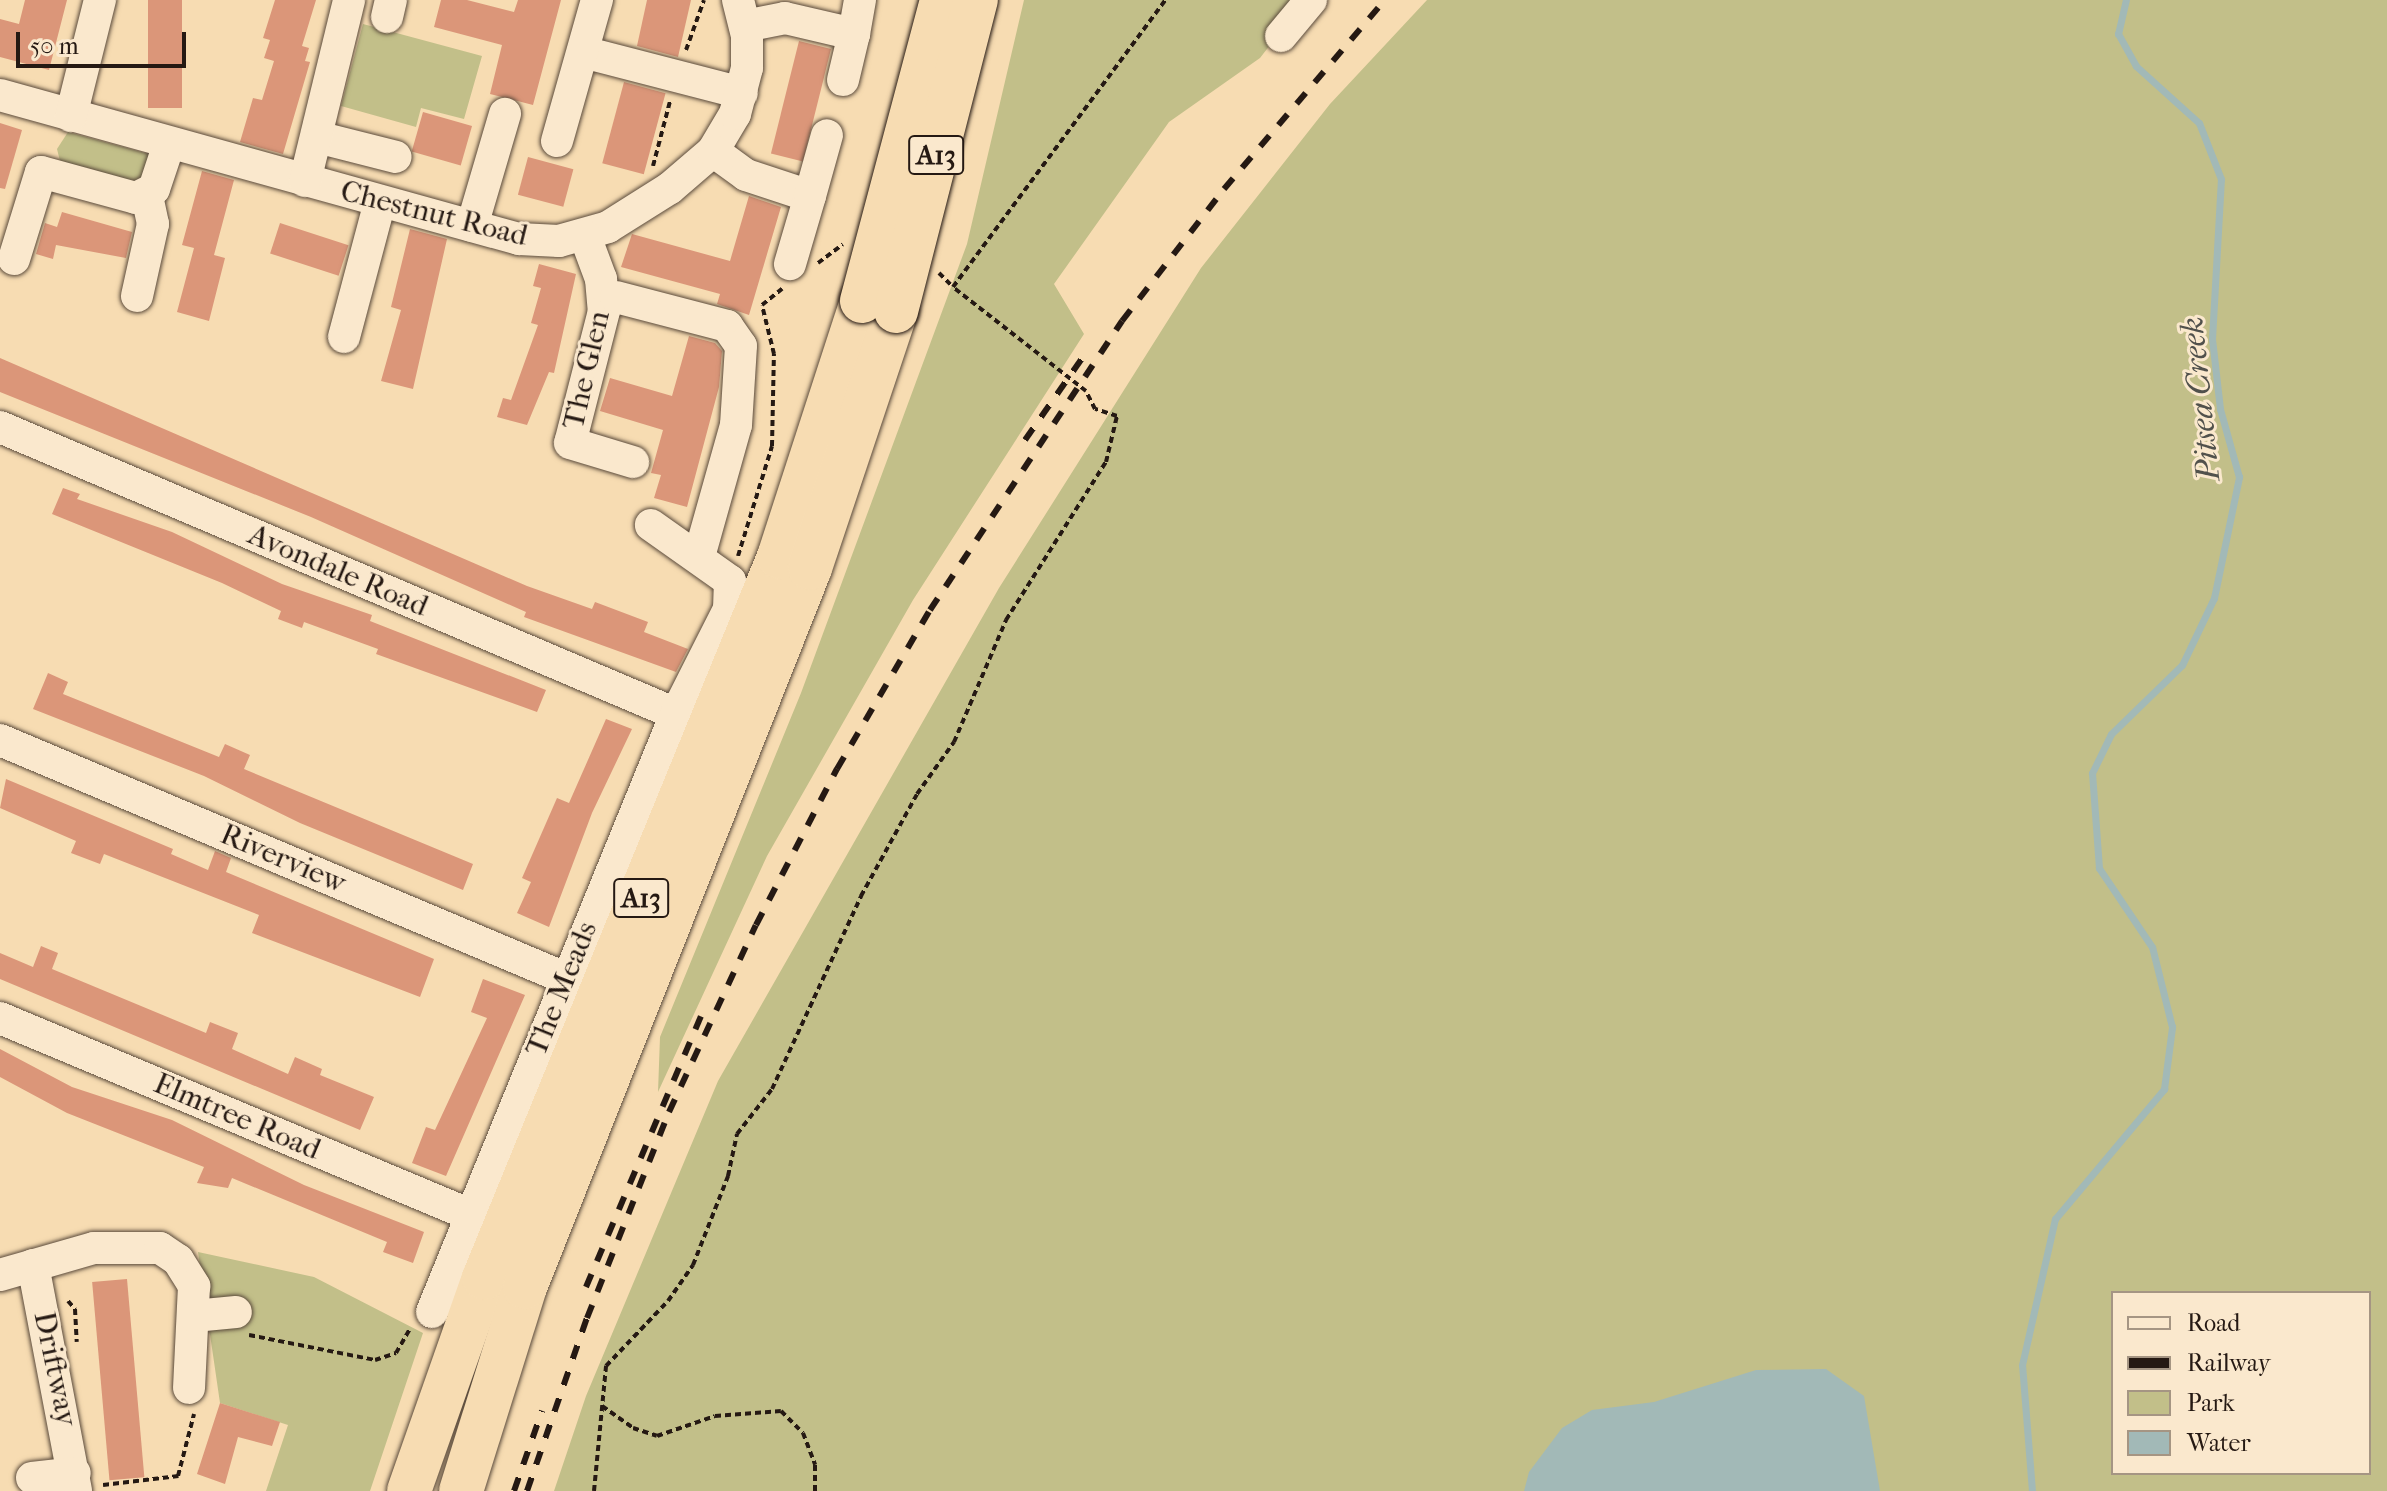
<!DOCTYPE html>
<style>
body{margin:0}
#map{position:relative;width:2387px;height:1491px;overflow:hidden;background:#f7dcb2;font-family:"IM FELL French Canon",serif}
div>[style]{position:absolute}
[style*='--x']{left:calc(var(--x)*1px);top:calc(var(--y)*1px);width:calc(var(--w)*1px);rotate:calc(var(--a)*1deg)}
.green>*{inset:0;background:#c2bf89}
.water>*{inset:0;background:#a2b9b7}
.stream>*{height:7px;margin:-3.5px;padding:0 3.5px;transform-origin:3.5px;border-radius:3.5px;background:#a2b9b7}
.building>*{inset:0;background:#db9679;transform-origin:0 0}
.path>*{height:4px;margin-top:-2px;transform-origin:0;background:repeating-linear-gradient(90deg,#251913 0 6px,transparent 0 10px)}
.roads{filter:drop-shadow(0 0 2px #5a4a3b) drop-shadow(0 0 2px #5a4a3b)}
.minor>*{height:32px;margin:-16px;padding:0 16px;transform-origin:16px;border-radius:16px;background:#fae8cd}
.highway>*{height:44px;margin:-22px;padding:0 22px;transform-origin:22px;border-radius:22px;background:#f7dcb2}
.rail>*{height:6px;margin-top:-3px;transform-origin:0;background:repeating-linear-gradient(90deg,#251913 0 14px,transparent 0 28px)}
.bridges{filter:drop-shadow(0 0 2px #251913) drop-shadow(0 0 2px #251913)}
.highway-bridge>*{height:44px;margin:-22px;padding:0 22px;transform-origin:22px;border-radius:22px;background:#f7dcb2}
span{translate:-50% -50%;white-space:nowrap;text-align:center;line-height:1.15;-webkit-text-stroke:6px #fae8cd;paint-order:stroke}
.shield-label span{padding:2px 6px;background:#fae8cd;border:2px solid;border-radius:6px;-webkit-text-stroke-width:0}
.shield-label{font-size:28px;color:#251913;font-weight:700}
.street-label{font-size:30px;color:#251913}
.water-label{font-size:32px;color:#51514c;font-style:italic}
.legend{position:absolute;left:2111px;top:1291px;width:260px;height:184px;box-sizing:border-box;background:#fae8cd;border:2px solid #a59583;margin:0;padding:10px 14px;list-style:none;font-size:24px;color:#251913}
.legend li{display:flex;align-items:center;gap:16px;height:40px}
.legend b{width:40px;border:2px solid #a59583}
.scale{position:absolute;left:16px;top:32px;width:170px;height:36px;box-sizing:border-box;border:4px solid #251913;border-top:0;padding-left:10px;font-size:24px;line-height:28px;white-space:nowrap;color:#251913;-webkit-text-stroke:6px #fae8cd;paint-order:stroke}
</style>
<div id="map">
<div class="green">
<i style="clip-path:polygon(1024px 0,1305px 0,1260px 58px,1169px 122px,1054px 284px,1084px 334px,913px 600px,767px 856px,658px 1092px,660px 1037px,801px 693px,967px 244px)"></i>
<i style="clip-path:polygon(evenodd,1427px 0,2387px 0,2387px 1491px,554px 1491px,586px 1396px,718px 1081px,999px 588px,1201px 268px,1330px 104px,1427px 0,2113px 1293px,2369px 1293px,2369px 1473px,2113px 1473px,2113px 1293px)"></i>
<i style="clip-path:polygon(363px 24px,482px 56px,464px 119px,421px 108px,416px 127px,341px 106px)"></i>
<i style="clip-path:polygon(68px 132px,149px 154px,140px 186px,61px 165px,57px 149px)"></i>
<i style="clip-path:polygon(198px 1252px,314px 1277px,423px 1333px,370px 1491px,266px 1491px,288px 1425px,220px 1403px)"></i>
</div>
<div class="water">
<i style="clip-path:polygon(1826px 1369px,1864px 1396px,1880px 1491px,1524px 1491px,1529px 1472px,1562px 1428px,1592px 1410px,1654px 1402px,1756px 1370px)"></i>
</div>
<div class="stream">
<i style="--x:2032;--y:1491;--w:126;--a:-94.5"></i>
<i style="--x:2022;--y:1365;--w:150;--a:-77.3"></i>
<i style="--x:2055;--y:1219;--w:170;--a:-50"></i>
<i style="--x:2164;--y:1089;--w:63;--a:-82.6"></i>
<i style="--x:2172;--y:1027;--w:82;--a:-104"></i>
<i style="--x:2152;--y:947;--w:95;--a:-123.9"></i>
<i style="--x:2099;--y:868;--w:95;--a:-94.2"></i>
<i style="--x:2092;--y:773;--w:43;--a:-64"></i>
<i style="--x:2111;--y:734;--w:99;--a:-44.2"></i>
<i style="--x:2182;--y:665;--w:74;--a:-64.5"></i>
<i style="--x:2214;--y:598;--w:124;--a:-78.3"></i>
<i style="--x:2239;--y:477;--w:71;--a:-105.6"></i>
<i style="--x:2220;--y:409;--w:70;--a:-96.5"></i>
<i style="--x:2212;--y:339;--w:160;--a:-86.8"></i>
<i style="--x:2221;--y:179;--w:60;--a:-111.4"></i>
<i style="--x:2199;--y:123;--w:85;--a:-137.9"></i>
<i style="--x:2136;--y:66;--w:37;--a:-119"></i>
<i style="--x:2118;--y:34;--w:35;--a:-77"></i>
</div>
<div class="building">
<i style="clip-path:polygon(25px 0,67px 0,49px 70px,0 57px,0 19px,19px 24px)"></i>
<i style="left:148px;top:0;width:34px;height:108px"></i>
<i style="clip-path:polygon(275px 0,316px 0,302px 46px,309px 48px,305px 61px,310px 62px,283px 154px,240px 142px,253px 98px,262px 100px,274px 61px,264px 58px,270px 40px,263px 38px)"></i>
<i style="clip-path:polygon(441px 0,467px 0,514px 12px,518px 0,561px 0,533px 105px,490px 94px,502px 45px,434px 27px)"></i>
<i style="clip-path:polygon(647px 0,691px 0,678px 57px,637px 46px)"></i>
<i style="left:799px;top:41px;width:33px;height:116px;rotate:14deg"></i>
<i style="left:624px;top:82px;width:43px;height:84px;rotate:15deg"></i>
<i style="left:423px;top:112px;width:51px;height:41px;rotate:16deg"></i>
<i style="clip-path:polygon(0 123px,22px 130px,5px 189px,0 188px)"></i>
<i style="left:528px;top:157px;width:47px;height:39px;rotate:15deg"></i>
<i style="clip-path:polygon(202px 171px,234px 180px,214px 255px,225px 258px,209px 321px,177px 312px,194px 248px,182px 245px)"></i>
<i style="clip-path:polygon(749px 196px,781px 207px,749px 315px,717px 304px,720px 294px,621px 267px,632px 234px,730px 261px)"></i>
<i style="clip-path:polygon(62px 212px,132px 232px,126px 258px,56px 245px,53px 259px,36px 254px,45px 223px,57px 227px)"></i>
<i style="left:280px;top:223px;width:72px;height:32px;rotate:18deg"></i>
<i style="clip-path:polygon(410px 229px,447px 239px,413px 389px,381px 381px,401px 310px,391px 307px)"></i>
<i style="clip-path:polygon(539px 264px,576px 274px,554px 373px,549px 372px,527px 425px,497px 417px,503px 398px,511px 400px,538px 325px,531px 323px,541px 288px,533px 286px)"></i>
<i style="clip-path:polygon(689px 336px,715px 343px,722px 351px,719px 387px,687px 507px,654px 498px,661px 475px,651px 473px,663px 430px,600px 411px,610px 378px,672px 396px)"></i>
<i style="clip-path:polygon(0 358px,527px 586px,592px 609px,595px 602px,648px 622px,644px 632px,688px 649px,676px 672px,524px 617px,526px 612px,311px 517px,0 392px)"></i>
<i style="clip-path:polygon(63px 488px,80px 494px,77px 499px,172px 532px,282px 584px,372px 615px,370px 621px,546px 690px,537px 712px,376px 654px,378px 649px,304px 622px,302px 628px,278px 619px,281px 611px,222px 583px,52px 514px)"></i>
<i style="clip-path:polygon(48px 673px,68px 682px,63px 694px,219px 757px,225px 744px,250px 755px,244px 769px,473px 864px,463px 890px,300px 823px,204px 776px,33px 709px)"></i>
<i style="clip-path:polygon(606px 719px,632px 729px,592px 813px,549px 927px,517px 913px,531px 882px,522px 878px,557px 798px,569px 803px)"></i>
<i style="clip-path:polygon(6px 779px,173px 849px,171px 854px,208px 870px,215px 851px,231px 858px,226px 872px,434px 959px,420px 997px,252px 933px,259px 915px,104px 854px,100px 864px,71px 853px,76px 841px,0 808px)"></i>
<i style="clip-path:polygon(41px 946px,58px 953px,52px 969px,206px 1033px,210px 1022px,238px 1033px,232px 1049px,288px 1074px,295px 1057px,322px 1069px,320px 1075px,374px 1097px,360px 1130px,0 979px,0 953px,33px 967px)"></i>
<i style="clip-path:polygon(483px 979px,525px 995px,446px 1176px,412px 1163px,426px 1127px,435px 1130px,487px 1018px,471px 1012px)"></i>
<i style="clip-path:polygon(0 1049px,72px 1087px,172px 1120px,304px 1185px,424px 1232px,413px 1263px,383px 1252px,387px 1242px,232px 1178px,228px 1188px,197px 1183px,204px 1167px,67px 1113px,0 1077px)"></i>
<i style="left:127px;top:1279px;width:199px;height:35px;rotate:85deg"></i>
<i style="clip-path:polygon(220px 1403px,280px 1422px,272px 1446px,238px 1437px,225px 1484px,197px 1474px)"></i>
</div>
<div class="path">
<i style="--x:686;--y:50;--w:53;--a:-70.2"></i>
<i style="--x:653;--y:166;--w:67;--a:-75.3"></i>
<i style="--x:818;--y:263;--w:31;--a:-37"></i>
<i style="--x:939;--y:273;--w:20;--a:45"></i>
<i style="--x:738;--y:556;--w:115;--a:-72.8"></i>
<i style="--x:772;--y:446;--w:92;--a:-88.8"></i>
<i style="--x:774;--y:354;--w:50;--a:-103.8"></i>
<i style="--x:762;--y:305;--w:26;--a:-39"></i>
<i style="--x:68;--y:1301;--w:11;--a:49"></i>
<i style="--x:75;--y:1309;--w:33;--a:87"></i>
<i style="--x:249;--y:1335;--w:128;--a:11.2"></i>
<i style="--x:375;--y:1360;--w:22;--a:-18"></i>
<i style="--x:396;--y:1353;--w:28;--a:-60"></i>
<i style="--x:602;--y:1406;--w:38;--a:35"></i>
<i style="--x:633;--y:1428;--w:25;--a:18"></i>
<i style="--x:657;--y:1436;--w:61;--a:-19"></i>
<i style="--x:715;--y:1416;--w:66;--a:-4.3"></i>
<i style="--x:781;--y:1411;--w:31;--a:45"></i>
<i style="--x:803;--y:1433;--w:34;--a:69"></i>
<i style="--x:815;--y:1465;--w:26;--a:90"></i>
<i style="--x:103;--y:1485;--w:76;--a:-6.8"></i>
<i style="--x:178;--y:1476;--w:64;--a:-75.5"></i>
<i style="--x:594;--y:1491;--w:126;--a:-84.5"></i>
<i style="--x:606;--y:1366;--w:90;--a:-46.4"></i>
<i style="--x:668;--y:1301;--w:44;--a:-55.2"></i>
<i style="--x:693;--y:1265;--w:96;--a:-68.5"></i>
<i style="--x:728;--y:1176;--w:43;--a:-77.9"></i>
<i style="--x:737;--y:1134;--w:57;--a:-52.1"></i>
<i style="--x:772;--y:1089;--w:213;--a:-65.2"></i>
<i style="--x:861;--y:896;--w:116;--a:-61.2"></i>
<i style="--x:917;--y:794;--w:64;--a:-54.6"></i>
<i style="--x:954;--y:742;--w:133;--a:-66.9"></i>
<i style="--x:1006;--y:620;--w:187;--a:-57.7"></i>
<i style="--x:1106;--y:462;--w:47;--a:-76.6"></i>
<i style="--x:1117;--y:416;--w:23;--a:-162"></i>
<i style="--x:1095;--y:409;--w:20;--a:-117"></i>
<i style="--x:1086;--y:391;--w:169;--a:-142"></i>
<i style="--x:953;--y:287;--w:357;--a:-53.5"></i>
</div>
<div class="roads">
<div class="minor">
<i style="--x:387;--y:17;--w:17;--a:-77"></i>
<i style="--x:745;--y:26;--w:41;--a:-11.3"></i>
<i style="--x:785;--y:18;--w:71;--a:13.1"></i>
<i style="--x:854;--y:34;--w:35;--a:-80"></i>
<i style="--x:1281;--y:36;--w:47;--a:-50.2"></i>
<i style="--x:583;--y:52;--w:164;--a:14.5"></i>
<i style="--x:843;--y:80;--w:47;--a:-76.6"></i>
<i style="--x:0;--y:95;--w:539;--a:15.51"></i>
<i style="--x:519;--y:239;--w:40;--a:2.9"></i>
<i style="--x:559;--y:241;--w:51;--a:-15.9"></i>
<i style="--x:608;--y:227;--w:73;--a:-32.2"></i>
<i style="--x:670;--y:188;--w:57;--a:-40.7"></i>
<i style="--x:713;--y:151;--w:43;--a:-59.3"></i>
<i style="--x:735;--y:114;--w:48;--a:-75.4"></i>
<i style="--x:747;--y:68;--w:32;--a:-90"></i>
<i style="--x:747;--y:36;--w:37;--a:-104"></i>
<i style="--x:71;--y:116;--w:120;--a:-76"></i>
<i style="--x:317;--y:137;--w:81;--a:14.2"></i>
<i style="--x:557;--y:141;--w:147;--a:-74.2"></i>
<i style="--x:713;--y:151;--w:41;--a:36"></i>
<i style="--x:746;--y:175;--w:67;--a:18.2"></i>
<i style="--x:810;--y:196;--w:71;--a:106.4"></i>
<i style="--x:305;--y:181;--w:186;--a:-76.3"></i>
<i style="--x:810;--y:196;--w:63;--a:-74.4"></i>
<i style="--x:472;--y:226;--w:117;--a:-73.6"></i>
<i style="--x:585;--y:236;--w:46;--a:69.6"></i>
<i style="--x:601;--y:279;--w:32;--a:85"></i>
<i style="--x:604;--y:311;--w:136;--a:104.4"></i>
<i style="--x:570;--y:443;--w:66;--a:16.8"></i>
<i style="--x:14;--y:259;--w:91;--a:-72.8"></i>
<i style="--x:41;--y:172;--w:98;--a:15.3"></i>
<i style="--x:136;--y:198;--w:20;--a:-27"></i>
<i style="--x:154;--y:189;--w:47;--a:-71.6"></i>
<i style="--x:137;--y:296;--w:74;--a:-77.5"></i>
<i style="--x:153;--y:224;--w:30;--a:-102"></i>
<i style="--x:616;--y:297;--w:115;--a:14.6"></i>
<i style="--x:727;--y:326;--w:24;--a:55"></i>
<i style="--x:741;--y:346;--w:79;--a:93.6"></i>
<i style="--x:736;--y:425;--w:137;--a:105.7"></i>
<i style="--x:344;--y:337;--w:140;--a:-75.1"></i>
<i style="--x:0;--y:427;--w:734;--a:23"></i>
<i style="--x:0;--y:740;--w:613;--a:22.84"></i>
<i style="--x:0;--y:1018;--w:513;--a:22.71"></i>
<i style="--x:33;--y:1265;--w:230;--a:79.2"></i>
<i style="--x:0;--y:1275;--w:98;--a:-16"></i>
<i style="--x:94;--y:1248;--w:66;--a:0"></i>
<i style="--x:160;--y:1248;--w:22;--a:34"></i>
<i style="--x:178;--y:1260;--w:31;--a:58"></i>
<i style="--x:194;--y:1286;--w:102;--a:92.8"></i>
<i style="--x:432;--y:1312;--w:646;--a:-67.8"></i>
<i style="--x:676;--y:714;--w:118;--a:-63.2"></i>
<i style="--x:729;--y:609;--w:28;--a:-88"></i>
<i style="--x:730;--y:581;--w:97;--a:-144.7"></i>
<i style="--x:194;--y:1316;--w:42;--a:-5.4"></i>
<i style="--x:32;--y:1478;--w:43;--a:-6.6"></i>
</div>
<div class="highway">
<i style="--x:409;--y:1491;--w:226;--a:-70.6"></i>
<i style="--x:484;--y:1278;--w:779;--a:-67.75"></i>
<i style="--x:779;--y:557;--w:269;--a:-72"></i>
<i style="--x:461;--y:1491;--w:214;--a:-72.6"></i>
<i style="--x:525;--y:1287;--w:773;--a:-68.38"></i>
<i style="--x:810;--y:568;--w:271;--a:-71.5"></i>
</div>
</div>
<div class="rail">
<i style="--x:1025;--y:440;--w:108;--a:-55.1"></i>
<i style="--x:586;--y:1287;--w:304;--a:-67"></i>
<i style="--x:514;--y:1491;--w:85;--a:-70.7"></i>
<i style="--x:527;--y:1491;--w:183;--a:-70.9"></i>
<i style="--x:587;--y:1318;--w:222;--a:-68.3"></i>
<i style="--x:669;--y:1112;--w:206;--a:-65.1"></i>
<i style="--x:756;--y:925;--w:176;--a:-62.6"></i>
<i style="--x:837;--y:769;--w:184;--a:-59.7"></i>
<i style="--x:930;--y:610;--w:347;--a:-56.4"></i>
<i style="--x:1122;--y:321;--w:167;--a:-52.3"></i>
<i style="--x:1224;--y:189;--w:248;--a:-49.6"></i>
</div>
<div class="bridges">
<div class="highway-bridge">
<i style="--x:862;--y:301;--w:311;--a:-75.1"></i>
<i style="--x:896;--y:311;--w:321;--a:-75.6"></i>
</div>
</div>
<div class="shield-label">
<span style="left:936px;top:155px">A13</span>
<span style="left:641px;top:898px">A13</span>
</div>
<div class="street-label">
<span style="left:434px;top:214px;rotate:14deg">Chestnut Road</span>
<span style="left:587px;top:370px;rotate:-77deg">The Glen</span>
<span style="left:338px;top:571px;rotate:23deg">Avondale Road</span>
<span style="left:283px;top:859px;rotate:23deg">Riverview</span>
<span style="left:562px;top:989px;rotate:-68deg">The Meads</span>
<span style="left:237px;top:1117px;rotate:23deg">Elmtree Road</span>
<span style="left:55px;top:1369px;rotate:78deg">Driftway</span>
</div>
<div class="water-label">
<span style="left:2201px;top:399px;rotate:-96deg">Pitsea Creek</span>
</div>
<ul class="legend">
<li><b style="height:10px;background:#fae8cd"></b>Road</li>
<li><b style="height:10px;background:#251913"></b>Railway</li>
<li><b style="height:22px;background:#c2bf89"></b>Park</li>
<li><b style="height:22px;background:#a2b9b7"></b>Water</li>
</ul>
<div class="scale">50 m</div>
</div>
